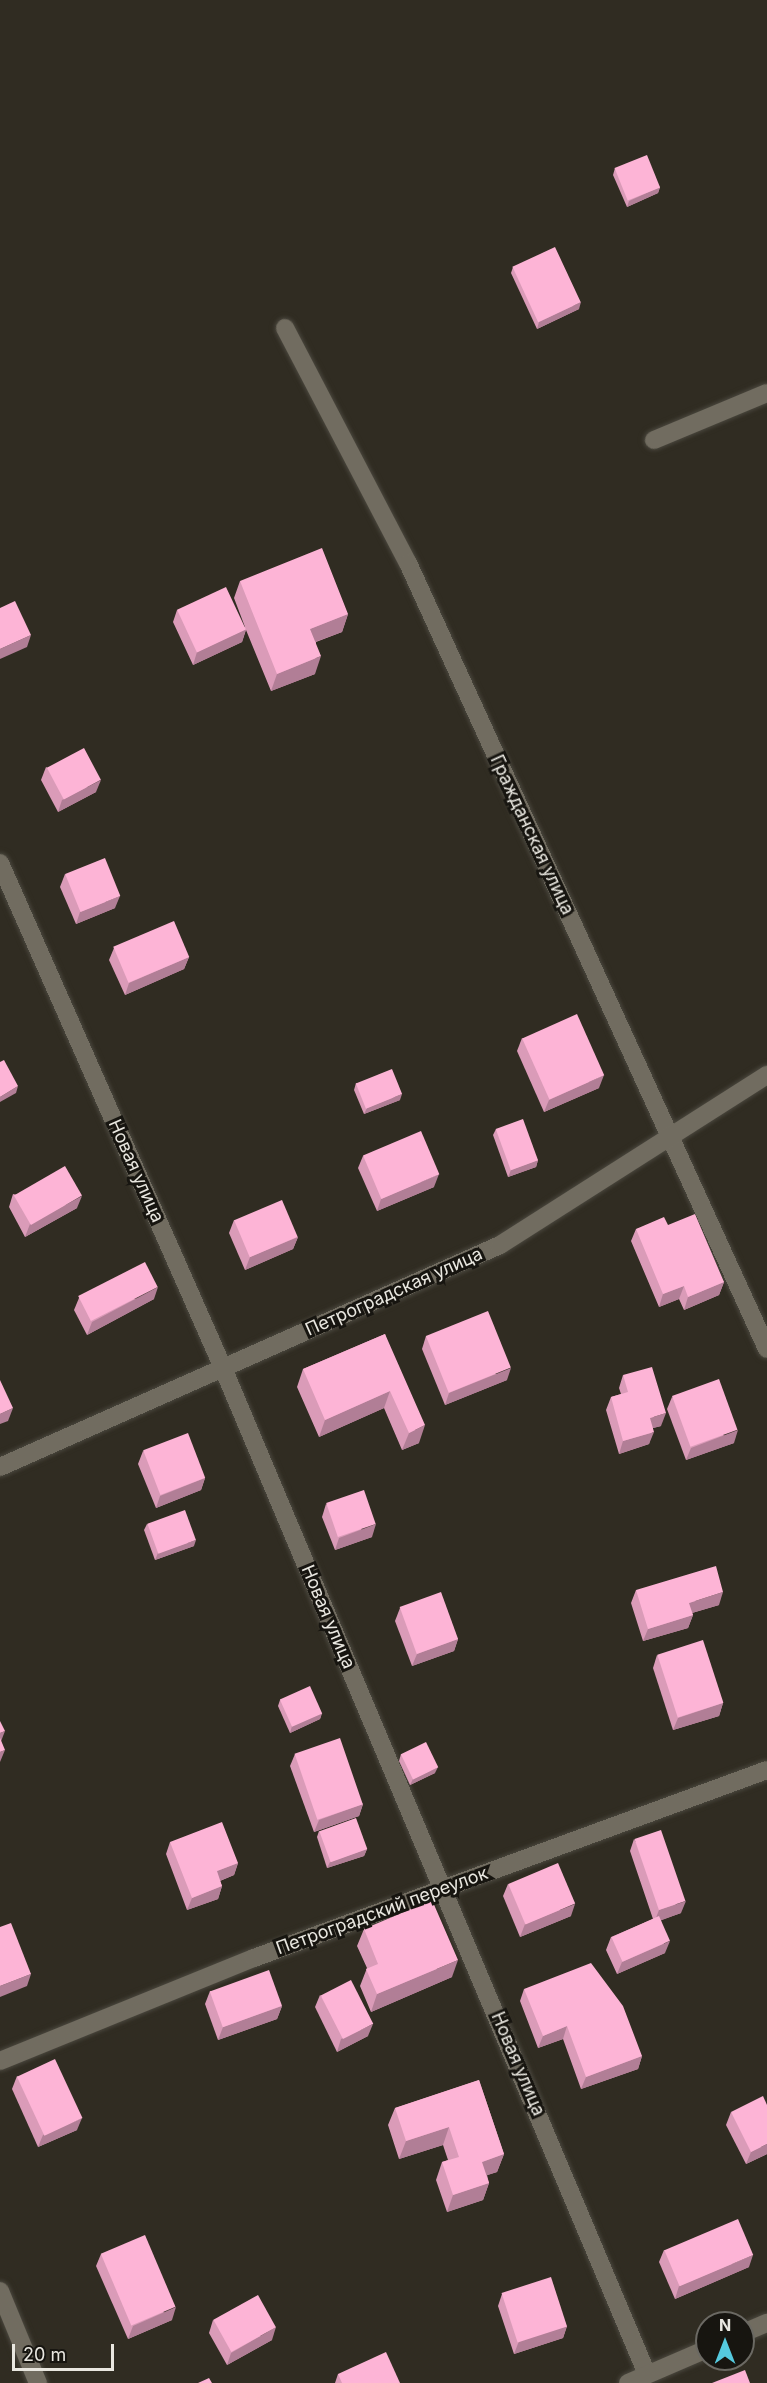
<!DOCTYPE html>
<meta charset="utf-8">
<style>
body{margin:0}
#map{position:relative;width:767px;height:2383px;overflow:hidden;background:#302c22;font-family:Inter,sans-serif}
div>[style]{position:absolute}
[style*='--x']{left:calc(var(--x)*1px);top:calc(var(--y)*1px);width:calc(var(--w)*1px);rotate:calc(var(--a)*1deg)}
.roads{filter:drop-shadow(0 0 2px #4a473e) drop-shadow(0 0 2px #4a473e)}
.minor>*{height:18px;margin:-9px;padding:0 9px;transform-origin:9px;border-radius:9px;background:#716c60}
.wall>*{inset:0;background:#da9bb8}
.shaded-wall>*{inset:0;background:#b17e96}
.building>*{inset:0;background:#fdb4d6;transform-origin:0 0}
span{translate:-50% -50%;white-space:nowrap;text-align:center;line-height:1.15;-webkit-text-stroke:6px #171510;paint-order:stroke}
.street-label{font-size:18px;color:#e9e7e0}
.north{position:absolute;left:695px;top:2311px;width:60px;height:60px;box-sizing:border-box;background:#171510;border:2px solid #6b6963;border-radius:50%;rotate:0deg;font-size:16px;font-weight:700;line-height:24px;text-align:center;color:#e9e7e0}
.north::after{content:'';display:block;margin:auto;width:21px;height:27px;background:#55cadf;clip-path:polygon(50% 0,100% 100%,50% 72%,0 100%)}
.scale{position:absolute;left:12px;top:2344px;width:102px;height:27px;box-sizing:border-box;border:3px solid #e9e7e0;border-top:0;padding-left:8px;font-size:18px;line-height:21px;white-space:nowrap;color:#e9e7e0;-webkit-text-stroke:4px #171510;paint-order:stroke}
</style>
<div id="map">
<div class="roads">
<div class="minor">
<i style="--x:285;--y:328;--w:265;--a:62.4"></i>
<i style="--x:408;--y:563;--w:864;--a:65.45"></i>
<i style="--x:654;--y:440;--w:122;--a:-22.6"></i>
<i style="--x:0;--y:863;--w:552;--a:66.17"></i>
<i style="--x:223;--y:1368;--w:1092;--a:67.15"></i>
<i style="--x:0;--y:1467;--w:547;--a:-23.94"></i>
<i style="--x:500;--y:1245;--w:317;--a:-32.5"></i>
<i style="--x:0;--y:2061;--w:274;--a:-22.1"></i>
<i style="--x:254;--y:1958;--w:546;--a:-20.13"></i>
<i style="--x:0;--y:2291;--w:100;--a:67.6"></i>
<i style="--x:743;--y:2333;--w:26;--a:-23"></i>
<i style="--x:628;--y:2383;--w:86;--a:-23.3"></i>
</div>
</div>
<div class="wall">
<i style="clip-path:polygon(615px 168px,660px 187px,658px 193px,627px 207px,613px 175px)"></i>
<i style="clip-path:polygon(513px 267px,579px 309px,537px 329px,511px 273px)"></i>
<i style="clip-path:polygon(240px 581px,348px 614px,342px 632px,316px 642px,315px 674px,271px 691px,246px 630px,242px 642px,193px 665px,173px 622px,177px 610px,245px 627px,234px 598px)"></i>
<i style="clip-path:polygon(46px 767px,96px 792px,58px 812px,41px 780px)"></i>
<i style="clip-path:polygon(65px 874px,115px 908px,76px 924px,60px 887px)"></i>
<i style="clip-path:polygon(114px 948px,189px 957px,184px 969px,125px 995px,109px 960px)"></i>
<i style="clip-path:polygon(522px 1038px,599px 1088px,544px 1112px,517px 1051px)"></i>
<i style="clip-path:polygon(356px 1083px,400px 1100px,364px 1114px,354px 1090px)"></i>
<i style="clip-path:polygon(496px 1129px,538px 1160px,536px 1167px,508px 1177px,493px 1135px)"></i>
<i style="clip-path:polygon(363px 1156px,434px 1187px,377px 1211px,358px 1168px)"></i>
<i style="clip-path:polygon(13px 1194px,77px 1208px,25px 1237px,9px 1207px)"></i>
<i style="clip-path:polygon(234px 1220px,298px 1237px,293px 1249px,245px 1270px,229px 1233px)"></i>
<i style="clip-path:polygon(668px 1225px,724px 1282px,719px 1295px,684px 1310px,679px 1299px,659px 1307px,631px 1241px,636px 1229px)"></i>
<i style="clip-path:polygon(79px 1298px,154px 1299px,87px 1335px,74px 1310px)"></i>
<i style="clip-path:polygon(385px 1334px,419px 1443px,402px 1450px,384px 1408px,319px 1437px,297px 1387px,303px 1369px)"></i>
<i style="clip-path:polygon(426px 1336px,507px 1380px,445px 1405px,422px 1349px)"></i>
<i style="clip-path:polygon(623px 1375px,661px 1426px,653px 1428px,649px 1444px,619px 1454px,606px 1410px,611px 1397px,621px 1394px,619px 1388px)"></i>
<i style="clip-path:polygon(672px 1397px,734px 1443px,686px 1460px,667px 1409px)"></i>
<i style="clip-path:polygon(143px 1451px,205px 1478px,201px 1490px,156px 1508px,138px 1464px)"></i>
<i style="clip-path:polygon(326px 1504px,372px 1537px,335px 1550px,322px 1517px)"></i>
<i style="clip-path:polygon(147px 1524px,194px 1546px,155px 1560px,144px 1530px)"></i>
<i style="clip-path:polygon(636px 1590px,719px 1605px,692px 1613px,693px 1615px,688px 1628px,643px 1641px,631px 1603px)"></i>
<i style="clip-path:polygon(400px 1608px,458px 1639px,454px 1651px,412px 1666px,395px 1621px)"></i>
<i style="clip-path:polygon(657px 1655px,723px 1703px,719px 1716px,673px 1730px,653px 1668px)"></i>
<i style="clip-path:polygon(280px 1700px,322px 1713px,320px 1719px,290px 1733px,278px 1706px)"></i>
<i style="clip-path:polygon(295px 1754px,363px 1804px,359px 1816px,314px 1832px,290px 1766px)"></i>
<i style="clip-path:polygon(401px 1754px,435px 1773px,410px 1785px,399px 1761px)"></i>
<i style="clip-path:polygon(319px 1831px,367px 1849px,364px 1856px,327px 1868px,317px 1837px)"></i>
<i style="clip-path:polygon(634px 1839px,681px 1913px,661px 1920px,665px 1953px,617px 1974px,606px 1950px,611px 1937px,653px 1919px,630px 1851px)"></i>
<i style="clip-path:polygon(170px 1842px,238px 1863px,234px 1875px,220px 1881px,222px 1886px,218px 1899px,187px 1910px,166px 1854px)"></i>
<i style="clip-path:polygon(508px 1884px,571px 1916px,520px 1937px,503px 1896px)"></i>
<i style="clip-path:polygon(364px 1929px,452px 1977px,371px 2012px,360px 1986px,367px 1968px,357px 1946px)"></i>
<i style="clip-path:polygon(524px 1989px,642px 2056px,638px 2069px,581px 2089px,563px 2039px,538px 2048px,520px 2001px)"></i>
<i style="clip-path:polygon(210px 1991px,282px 2006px,277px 2019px,218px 2040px,205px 2004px)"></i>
<i style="clip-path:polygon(320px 1995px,368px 2036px,337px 2052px,315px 2007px)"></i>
<i style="clip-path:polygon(17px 2076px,77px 2130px,38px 2147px,12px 2089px)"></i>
<i style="clip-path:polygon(479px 2080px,504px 2154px,497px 2172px,487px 2175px,489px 2183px,483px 2200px,447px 2212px,436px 2180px,442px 2162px,448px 2160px,443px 2145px,399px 2159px,388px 2125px,395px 2108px)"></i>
<i style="clip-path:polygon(731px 2112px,767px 2154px,746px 2164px,726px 2125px)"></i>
<i style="clip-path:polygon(664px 2250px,749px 2267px,675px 2299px,659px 2262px)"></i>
<i style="clip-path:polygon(101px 2254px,172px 2320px,128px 2339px,96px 2266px)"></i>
<i style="clip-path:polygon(502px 2294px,567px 2326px,563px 2338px,514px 2354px,498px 2306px)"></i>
<i style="clip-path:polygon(213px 2320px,272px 2340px,227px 2365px,209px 2333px)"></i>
<i style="clip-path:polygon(338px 2374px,400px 2383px,335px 2383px)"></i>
</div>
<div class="shaded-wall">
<i style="clip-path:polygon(660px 187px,658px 193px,627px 207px,629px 201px)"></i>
<i style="clip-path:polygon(581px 302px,579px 309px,537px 329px,539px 322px)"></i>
<i style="clip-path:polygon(348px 614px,342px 632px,304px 646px,310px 629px)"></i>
<i style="clip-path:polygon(246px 629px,242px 642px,193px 665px,197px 652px)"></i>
<i style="clip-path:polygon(31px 635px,27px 647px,0 659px,0 649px)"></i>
<i style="clip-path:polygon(321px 656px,315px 674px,271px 691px,277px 674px)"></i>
<i style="clip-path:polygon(101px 780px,96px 792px,58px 812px,62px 800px)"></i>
<i style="clip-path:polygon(120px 896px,115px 908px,76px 924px,80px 912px)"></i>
<i style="clip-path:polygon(189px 957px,184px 969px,125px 995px,129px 983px)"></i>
<i style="clip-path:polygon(604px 1075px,599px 1088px,544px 1112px,549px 1100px)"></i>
<i style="clip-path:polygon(18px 1086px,16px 1093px,0 1102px,0 1097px)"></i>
<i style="clip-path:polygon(402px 1094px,400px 1100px,364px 1114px,367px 1108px)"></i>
<i style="clip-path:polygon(538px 1160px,536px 1167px,508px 1177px,511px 1170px)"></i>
<i style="clip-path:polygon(439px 1174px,434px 1187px,377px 1211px,381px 1199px)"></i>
<i style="clip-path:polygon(82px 1196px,77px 1208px,25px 1237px,30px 1224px)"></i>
<i style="clip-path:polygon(298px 1237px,293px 1249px,245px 1270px,250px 1257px)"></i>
<i style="clip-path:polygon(724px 1282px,719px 1295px,684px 1310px,688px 1297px)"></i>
<i style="clip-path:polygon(684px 1286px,679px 1299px,659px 1307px,663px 1294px)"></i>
<i style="clip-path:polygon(158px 1287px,154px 1299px,87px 1335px,92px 1322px)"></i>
<i style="clip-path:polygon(511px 1368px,507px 1380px,445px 1405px,449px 1393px)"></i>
<i style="clip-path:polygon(390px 1391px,384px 1408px,319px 1437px,325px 1420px)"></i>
<i style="clip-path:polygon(13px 1408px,8px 1421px,0 1424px,0 1414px)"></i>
<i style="clip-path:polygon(666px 1413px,661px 1426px,645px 1430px,650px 1418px)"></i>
<i style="clip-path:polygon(425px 1425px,419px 1443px,402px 1450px,409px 1433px)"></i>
<i style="clip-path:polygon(738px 1430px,734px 1443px,686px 1460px,691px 1448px)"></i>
<i style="clip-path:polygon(654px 1432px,649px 1444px,619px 1454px,623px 1441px)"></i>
<i style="clip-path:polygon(205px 1478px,201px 1490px,156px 1508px,160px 1496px)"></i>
<i style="clip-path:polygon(376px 1524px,372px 1537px,335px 1550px,339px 1538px)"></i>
<i style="clip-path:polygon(196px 1540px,194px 1546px,155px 1560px,158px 1553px)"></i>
<i style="clip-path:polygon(723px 1592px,719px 1605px,685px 1615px,689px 1603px)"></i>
<i style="clip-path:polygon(693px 1615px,688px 1628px,643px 1641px,648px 1629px)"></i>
<i style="clip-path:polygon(458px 1639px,454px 1651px,412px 1666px,417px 1654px)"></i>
<i style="clip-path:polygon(723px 1703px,719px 1716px,673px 1730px,678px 1718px)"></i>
<i style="clip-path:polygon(322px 1713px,320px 1719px,290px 1733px,292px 1726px)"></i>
<i style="clip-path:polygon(5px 1731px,0 1744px,0 1733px)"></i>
<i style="clip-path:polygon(5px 1750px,0 1762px,0 1752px)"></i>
<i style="clip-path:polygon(438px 1767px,435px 1773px,410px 1785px,413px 1779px)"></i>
<i style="clip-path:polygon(363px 1804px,359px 1816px,314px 1832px,319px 1820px)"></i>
<i style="clip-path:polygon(367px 1849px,364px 1856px,327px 1868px,330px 1862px)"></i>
<i style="clip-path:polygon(238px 1863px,234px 1875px,212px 1884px,217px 1871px)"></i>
<i style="clip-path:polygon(222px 1886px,218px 1899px,187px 1910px,192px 1898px)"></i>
<i style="clip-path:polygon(686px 1901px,681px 1913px,654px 1923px,659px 1910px)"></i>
<i style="clip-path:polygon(575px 1904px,571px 1916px,520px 1937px,525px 1924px)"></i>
<i style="clip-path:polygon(670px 1941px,665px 1953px,617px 1974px,622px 1962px)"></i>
<i style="clip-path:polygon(458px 1960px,452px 1977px,371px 2012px,377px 1994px)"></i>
<i style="clip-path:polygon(31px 1974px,27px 1986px,0 1997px,0 1986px)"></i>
<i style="clip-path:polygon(282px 2006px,277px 2019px,218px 2040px,223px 2027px)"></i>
<i style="clip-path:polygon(373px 2024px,368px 2036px,337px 2052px,341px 2039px)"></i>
<i style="clip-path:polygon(567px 2026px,563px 2039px,538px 2048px,543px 2036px)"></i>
<i style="clip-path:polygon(642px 2056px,638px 2069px,581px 2089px,586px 2077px)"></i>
<i style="clip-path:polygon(82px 2118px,77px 2130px,38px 2147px,43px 2135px)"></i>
<i style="clip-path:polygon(449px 2127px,443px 2145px,399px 2159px,406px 2141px)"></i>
<i style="clip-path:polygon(767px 2144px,767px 2154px,746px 2164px,751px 2152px)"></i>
<i style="clip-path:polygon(504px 2154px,497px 2172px,476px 2179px,482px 2162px)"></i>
<i style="clip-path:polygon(489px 2183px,483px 2200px,447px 2212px,453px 2195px)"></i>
<i style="clip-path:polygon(753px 2255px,749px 2267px,675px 2299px,679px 2286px)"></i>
<i style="clip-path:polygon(176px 2307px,172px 2320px,128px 2339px,133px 2326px)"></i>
<i style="clip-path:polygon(567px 2326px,563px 2338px,514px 2354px,519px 2341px)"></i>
<i style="clip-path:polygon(276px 2327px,272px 2340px,227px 2365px,231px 2353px)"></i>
</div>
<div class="building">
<i style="left:647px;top:155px;width:35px;height:35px;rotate:68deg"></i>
<i style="left:555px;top:247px;width:61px;height:47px;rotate:65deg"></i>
<i style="clip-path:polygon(322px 548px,348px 614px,310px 629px,321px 656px,277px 674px,240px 581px)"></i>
<i style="left:226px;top:587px;width:47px;height:54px;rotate:65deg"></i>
<i style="clip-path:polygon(15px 601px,31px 635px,0 649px,0 608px)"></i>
<i style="left:84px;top:748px;width:36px;height:42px;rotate:62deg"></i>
<i style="left:105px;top:858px;width:41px;height:43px;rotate:68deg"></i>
<i style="left:174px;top:921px;width:39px;height:66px;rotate:67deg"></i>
<i style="left:577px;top:1014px;width:67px;height:60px;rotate:66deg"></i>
<i style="clip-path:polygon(4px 1060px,18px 1086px,0 1097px,0 1062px)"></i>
<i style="left:392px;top:1069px;width:27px;height:39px;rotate:68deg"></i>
<i style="left:523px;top:1119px;width:44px;height:29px;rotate:70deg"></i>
<i style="left:421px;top:1131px;width:47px;height:63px;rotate:67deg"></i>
<i style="left:65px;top:1166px;width:34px;height:59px;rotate:60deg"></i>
<i style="left:282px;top:1200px;width:40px;height:52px;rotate:67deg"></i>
<i style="clip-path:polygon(695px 1214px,724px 1282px,688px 1297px,684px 1286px,663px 1294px,636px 1229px,664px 1217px,668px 1225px)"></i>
<i style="left:145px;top:1262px;width:28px;height:75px;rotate:63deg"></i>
<i style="left:488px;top:1311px;width:61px;height:67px;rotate:68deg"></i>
<i style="clip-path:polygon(385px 1334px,425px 1425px,409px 1433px,390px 1391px,325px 1420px,303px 1369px)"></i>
<i style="clip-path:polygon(652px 1367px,666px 1413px,650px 1418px,654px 1432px,623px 1441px,611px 1397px,628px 1392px,623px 1375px)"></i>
<i style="left:719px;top:1379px;width:54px;height:50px;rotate:70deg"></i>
<i style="clip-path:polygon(0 1380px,13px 1408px,0 1414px)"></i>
<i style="left:188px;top:1433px;width:48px;height:48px;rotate:69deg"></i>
<i style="left:364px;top:1490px;width:36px;height:40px;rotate:71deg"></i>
<i style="left:185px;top:1510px;width:32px;height:40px;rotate:70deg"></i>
<i style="clip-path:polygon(716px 1566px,723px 1592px,689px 1603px,693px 1615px,648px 1629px,636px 1590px)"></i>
<i style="left:441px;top:1592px;width:50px;height:44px;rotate:70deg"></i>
<i style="left:703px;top:1640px;width:66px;height:48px;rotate:72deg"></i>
<i style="left:310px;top:1686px;width:30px;height:33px;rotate:66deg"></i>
<i style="clip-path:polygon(0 1721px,5px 1731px,0 1733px)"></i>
<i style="clip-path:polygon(0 1738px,5px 1750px,0 1752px)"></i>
<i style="left:340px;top:1738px;width:70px;height:48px;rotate:71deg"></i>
<i style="left:426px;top:1742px;width:28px;height:28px;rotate:64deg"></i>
<i style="left:356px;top:1818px;width:33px;height:39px;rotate:70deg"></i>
<i style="clip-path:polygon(222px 1822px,238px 1863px,217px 1871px,222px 1886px,192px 1898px,170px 1842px)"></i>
<i style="left:661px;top:1830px;width:75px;height:28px;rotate:71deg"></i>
<i style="left:558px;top:1863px;width:44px;height:54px;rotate:67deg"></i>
<i style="clip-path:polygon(432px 1900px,458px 1960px,377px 1994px,366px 1969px,378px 1964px,364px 1929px)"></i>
<i style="left:659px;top:1916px;width:27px;height:52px;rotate:66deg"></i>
<i style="clip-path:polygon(11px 1923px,31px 1974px,0 1986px,0 1927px)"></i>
<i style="clip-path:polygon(591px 1963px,623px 2006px,642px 2056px,586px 2077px,567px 2026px,543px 2036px,524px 1989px)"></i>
<i style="left:269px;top:1970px;width:38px;height:63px;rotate:70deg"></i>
<i style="left:351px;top:1980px;width:49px;height:34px;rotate:63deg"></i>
<i style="left:55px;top:2059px;width:65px;height:42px;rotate:65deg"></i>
<i style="clip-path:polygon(479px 2080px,504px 2154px,482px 2162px,489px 2183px,453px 2195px,442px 2162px,459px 2157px,449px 2127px,406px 2141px,395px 2108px)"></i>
<i style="clip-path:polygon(763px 2096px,767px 2105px,767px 2144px,751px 2152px,731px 2112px)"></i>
<i style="left:738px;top:2219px;width:39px;height:80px;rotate:67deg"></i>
<i style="left:145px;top:2235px;width:78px;height:48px;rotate:67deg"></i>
<i style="left:551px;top:2277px;width:52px;height:52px;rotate:72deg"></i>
<i style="left:258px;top:2295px;width:37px;height:51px;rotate:61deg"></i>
<i style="clip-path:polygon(386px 2352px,400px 2383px,342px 2383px,338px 2374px)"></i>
<i style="clip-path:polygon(745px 2370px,750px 2383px,712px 2383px)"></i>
<i style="clip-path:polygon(209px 2378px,212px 2383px,198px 2383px)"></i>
</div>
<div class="street-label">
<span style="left:532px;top:835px;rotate:65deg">Гражданская улица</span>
<span style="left:136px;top:1171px;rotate:66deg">Новая улица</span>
<span style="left:394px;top:1292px;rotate:-24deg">Петроградская улица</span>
<span style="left:328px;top:1617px;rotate:67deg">Новая улица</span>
<span style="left:382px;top:1911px;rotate:-20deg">Петроградский переулок</span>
<span style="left:518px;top:2064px;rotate:67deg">Новая улица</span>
</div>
<div class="north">N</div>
<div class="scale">20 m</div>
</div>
